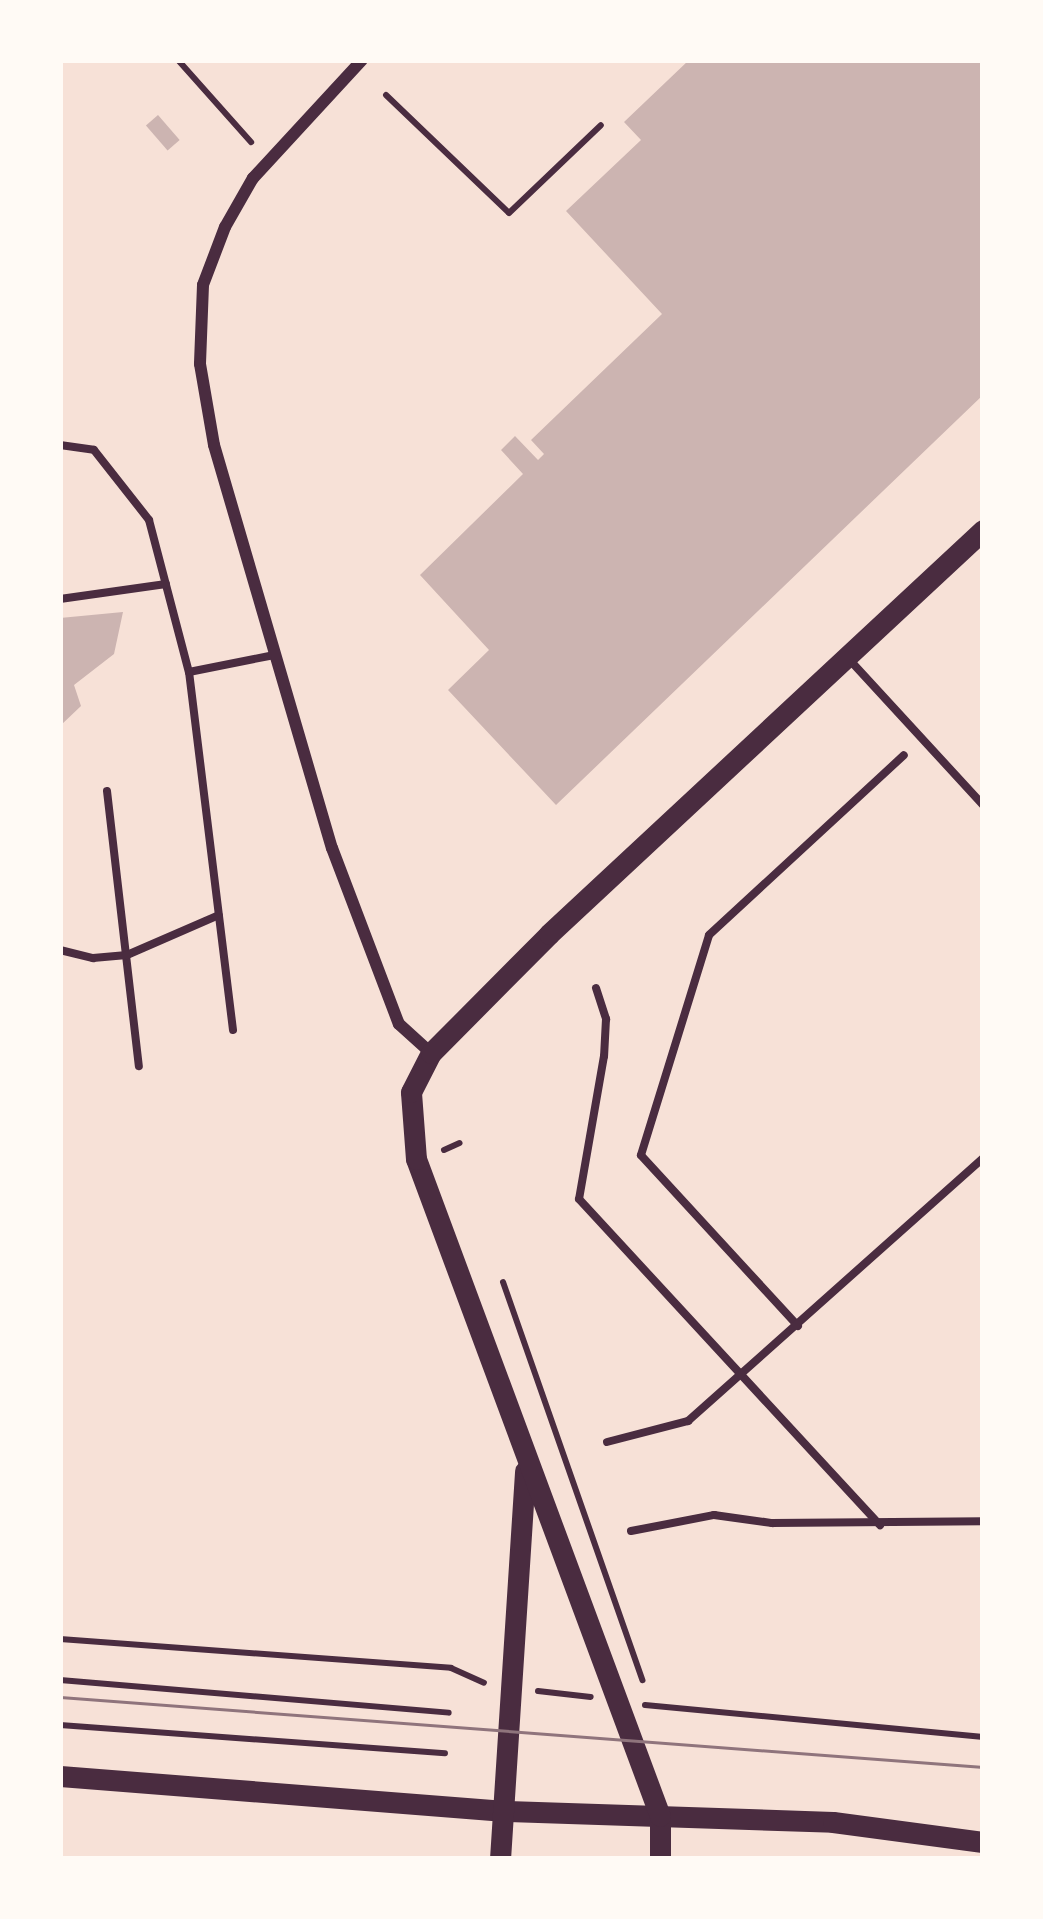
<!DOCTYPE html>
<style>
body{margin:0}
#map{position:relative;width:1043px;height:1919px;overflow:hidden;background:#f7e1d7;font-family:Lato,sans-serif}
div>[style]{position:absolute}
[style*='--x']{left:calc(var(--x)*1px);top:calc(var(--y)*1px);width:calc(var(--w)*1px);rotate:calc(var(--a)*1deg)}
.building>*{inset:0;background:#ccb4b1;transform-origin:0 0}
.path>*{height:6px;margin:-3px;padding:0 3px;transform-origin:3px;border-radius:3px;background:#4a2c40}
.service>*{height:8px;margin:-4px;padding:0 4px;transform-origin:4px;border-radius:4px;background:#4a2c40}
.minor>*{height:12px;margin:-6px;padding:0 6px;transform-origin:6px;border-radius:6px;background:#4a2c40}
.secondary>*{height:21px;margin:-10.5px;padding:0 10.5px;transform-origin:10.5px;border-radius:10.5px;background:#4a2c40}
.tram>*{height:3px;margin:-1.5px;padding:0 1.5px;transform-origin:1.5px;border-radius:1.5px;background:#8f747c}
span{translate:-50% -50%;white-space:nowrap;text-align:center;line-height:1.15;-webkit-text-stroke:12px #fffaf5;paint-order:stroke}
.frame{position:absolute;inset:0;border:63px solid #fffaf5;pointer-events:none}
</style>
<div id="map">
<div class="building">
<i style="clip-path:polygon(689px 60px,983px 60px,983px 395px,556px 805px,448px 690px,489px 650px,420px 575px,523px 474px,501px 450px,515px 436px,538px 460px,544px 454px,531px 440px,662px 314px,566px 211px,641px 140px,624px 122px)"></i>
<i style="left:158px;top:115px;width:33px;height:16px;rotate:49deg"></i>
<i style="clip-path:polygon(123px 612px,114px 654px,74px 685px,81px 706px,60px 726px,60px 618px)"></i>
</div>
<div class="path">
<i style="--x:178;--y:60;--w:110;--a:48.3"></i>
<i style="--x:386;--y:95;--w:170;--a:43.8"></i>
<i style="--x:509;--y:213;--w:127;--a:-43.7"></i>
<i style="--x:444;--y:1150;--w:17;--a:-24"></i>
<i style="--x:503;--y:1282;--w:422;--a:70.7"></i>
<i style="--x:60;--y:1639;--w:392;--a:4.2"></i>
<i style="--x:451;--y:1668;--w:36;--a:24"></i>
<i style="--x:60;--y:1680;--w:390;--a:4.8"></i>
<i style="--x:538;--y:1691;--w:53;--a:6.5"></i>
<i style="--x:645;--y:1705;--w:340;--a:5.4"></i>
<i style="--x:60;--y:1725;--w:386;--a:4.2"></i>
</div>
<div class="service">
<i style="--x:60;--y:445;--w:34;--a:8"></i>
<i style="--x:94;--y:450;--w:89;--a:51.8"></i>
<i style="--x:149;--y:520;--w:157;--a:75.3"></i>
<i style="--x:60;--y:599;--w:107;--a:-8.1"></i>
<i style="--x:847;--y:657;--w:201;--a:47.4"></i>
<i style="--x:107;--y:791;--w:277;--a:83.4"></i>
<i style="--x:60;--y:950;--w:34;--a:14"></i>
<i style="--x:93;--y:958;--w:34;--a:-5"></i>
<i style="--x:127;--y:955;--w:100;--a:-23.5"></i>
<i style="--x:596;--y:988;--w:33;--a:72"></i>
<i style="--x:606;--y:1019;--w:37;--a:93"></i>
<i style="--x:604;--y:1056;--w:145;--a:99.9"></i>
<i style="--x:579;--y:1199;--w:444;--a:47.3"></i>
<i style="--x:233;--y:1030;--w:361;--a:-97"></i>
<i style="--x:189;--y:672;--w:87;--a:-11.3"></i>
<i style="--x:798;--y:1326;--w:232;--a:-132.6"></i>
<i style="--x:641;--y:1155;--w:230;--a:-72.8"></i>
<i style="--x:709;--y:935;--w:265;--a:-42.7"></i>
<i style="--x:607;--y:1442;--w:84;--a:-14.5"></i>
<i style="--x:688;--y:1421;--w:395;--a:-41.7"></i>
<i style="--x:631;--y:1531;--w:85;--a:-10.9"></i>
<i style="--x:714;--y:1515;--w:59;--a:7.9"></i>
<i style="--x:772;--y:1523;--w:211;--a:-0.5"></i>
</div>
<div class="minor">
<i style="--x:362;--y:60;--w:161;--a:132.7"></i>
<i style="--x:253;--y:178;--w:56;--a:119.7"></i>
<i style="--x:225;--y:227;--w:62;--a:110.8"></i>
<i style="--x:203;--y:285;--w:79;--a:92.2"></i>
<i style="--x:200;--y:364;--w:82;--a:80.2"></i>
<i style="--x:214;--y:445;--w:420;--a:73.7"></i>
<i style="--x:332;--y:848;--w:188;--a:69.2"></i>
<i style="--x:399;--y:1024;--w:43;--a:42.2"></i>
</div>
<div class="secondary">
<i style="--x:60;--y:1776;--w:446;--a:4.5"></i>
<i style="--x:505;--y:1811;--w:328;--a:1.9"></i>
<i style="--x:833;--y:1822;--w:151;--a:7.6"></i>
<i style="--x:500;--y:1859;--w:389;--a:-86.3"></i>
<i style="--x:660;--y:1859;--w:43;--a:-90"></i>
<i style="--x:660;--y:1816;--w:701;--a:-110.37"></i>
<i style="--x:416;--y:1159;--w:67;--a:-94.3"></i>
<i style="--x:411;--y:1092;--w:44;--a:-62.9"></i>
<i style="--x:431;--y:1053;--w:168;--a:-45.2"></i>
<i style="--x:549;--y:934;--w:593;--a:-42.95"></i>
</div>
<div class="tram">
<i style="--x:60;--y:1697;--w:926;--a:4.34"></i>
</div>
<div class="frame"></div>
</div>
